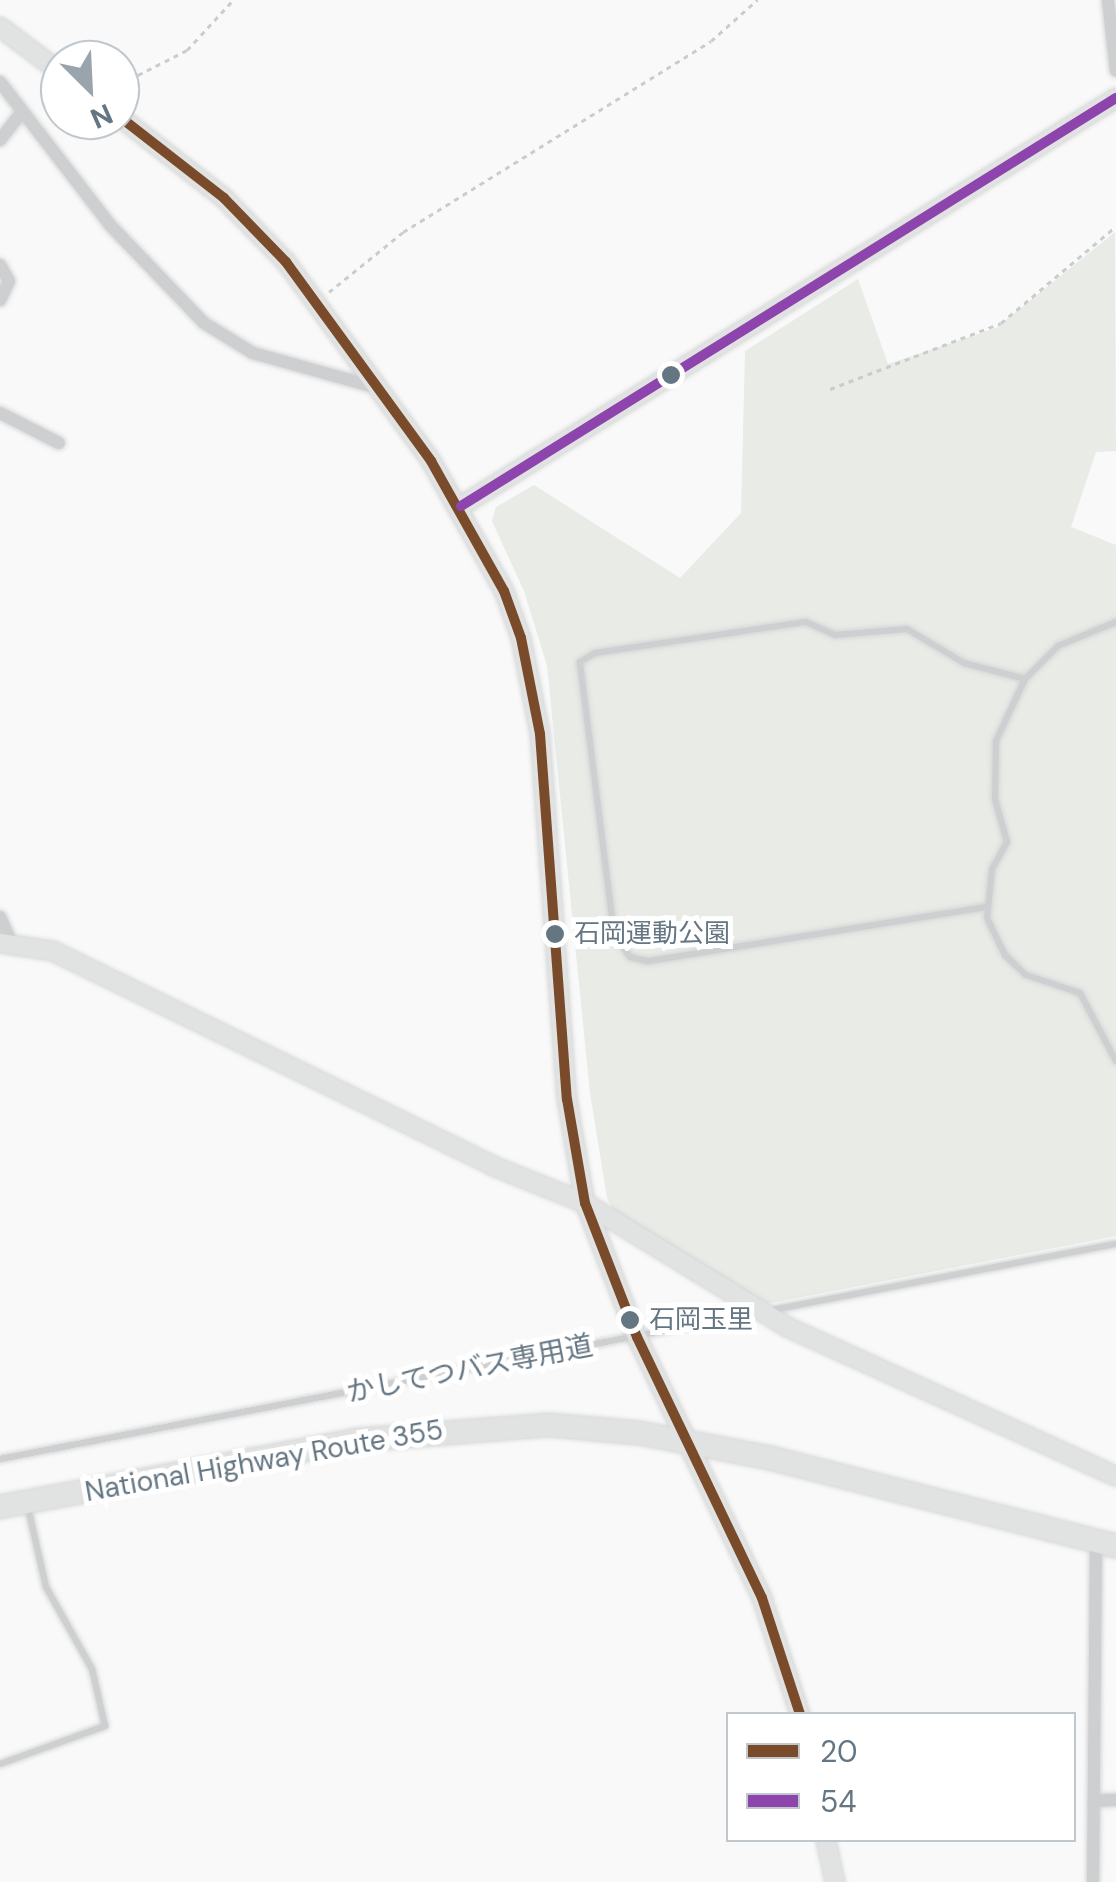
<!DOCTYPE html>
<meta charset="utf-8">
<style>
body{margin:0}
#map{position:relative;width:1116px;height:1882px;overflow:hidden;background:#f9f9f9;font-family:"DM Sans","Noto Sans JP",sans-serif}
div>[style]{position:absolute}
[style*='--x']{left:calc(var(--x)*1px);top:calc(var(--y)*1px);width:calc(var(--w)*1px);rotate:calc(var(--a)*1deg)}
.green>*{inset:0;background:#e8ebe6}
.path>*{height:2.5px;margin-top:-1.25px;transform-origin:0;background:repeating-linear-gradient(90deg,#cbcccd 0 5px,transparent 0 10px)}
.roads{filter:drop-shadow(0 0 2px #d5d6d7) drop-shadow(0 0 2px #d5d6d7)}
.lane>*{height:6px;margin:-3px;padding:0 3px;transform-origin:3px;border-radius:3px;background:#cecfd0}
.street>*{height:12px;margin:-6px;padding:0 6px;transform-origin:6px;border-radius:6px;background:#cecfd0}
.secondary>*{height:18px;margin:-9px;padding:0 9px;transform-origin:9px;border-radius:9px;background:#e1e2e2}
.highway>*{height:22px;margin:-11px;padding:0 11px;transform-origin:11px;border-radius:11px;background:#e1e2e2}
.bus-1>*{height:10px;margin:-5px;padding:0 5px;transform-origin:5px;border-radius:5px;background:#7a4b2a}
.bus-2>*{height:10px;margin:-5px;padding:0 5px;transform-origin:5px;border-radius:5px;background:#8e44ad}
.dots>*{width:28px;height:28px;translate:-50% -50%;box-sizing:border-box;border:5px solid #fff;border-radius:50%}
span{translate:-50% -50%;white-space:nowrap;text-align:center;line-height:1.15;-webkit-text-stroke:10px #fff;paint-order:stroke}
.bus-label{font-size:26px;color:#657683}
.left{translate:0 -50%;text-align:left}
.street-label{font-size:28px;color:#657683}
.legend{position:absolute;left:726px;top:1712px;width:350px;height:130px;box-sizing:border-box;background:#fff;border:2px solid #c1c8cd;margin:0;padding:12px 18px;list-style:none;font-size:30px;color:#657683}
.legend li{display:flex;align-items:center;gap:20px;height:50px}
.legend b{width:50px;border:2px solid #c1c8cd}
.north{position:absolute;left:40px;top:40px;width:100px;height:100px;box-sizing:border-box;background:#fff;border:2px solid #c1c8cd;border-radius:50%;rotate:156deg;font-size:28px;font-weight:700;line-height:40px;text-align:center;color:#657683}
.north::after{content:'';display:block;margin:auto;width:35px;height:45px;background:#99a4ac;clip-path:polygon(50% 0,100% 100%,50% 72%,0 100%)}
</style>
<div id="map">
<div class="green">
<i style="clip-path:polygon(1115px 232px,1116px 451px,1096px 452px,1071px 527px,1116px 545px,1116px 1236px,766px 1304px,614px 1211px,607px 1198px,590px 1093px,547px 666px,524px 591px,492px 521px,496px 507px,534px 485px,680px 578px,741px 513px,745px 351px,858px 279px,888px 364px,996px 328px)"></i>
</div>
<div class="path">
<i style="--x:120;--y:84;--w:75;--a:-26.9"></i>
<i style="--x:187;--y:50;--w:68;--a:-47.4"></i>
<i style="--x:329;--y:292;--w:95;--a:-39"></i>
<i style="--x:403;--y:232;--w:362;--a:-31.8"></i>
<i style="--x:711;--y:41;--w:62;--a:-41.7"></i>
<i style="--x:830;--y:389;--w:183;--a:-21.1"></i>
<i style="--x:1001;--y:323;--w:150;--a:-40.1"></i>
</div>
<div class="roads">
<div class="lane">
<i style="--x:1025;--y:679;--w:68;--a:115.1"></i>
<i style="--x:996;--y:741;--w:58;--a:91"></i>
<i style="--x:995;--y:799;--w:45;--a:74.4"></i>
<i style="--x:1007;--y:842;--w:31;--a:119"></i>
<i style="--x:992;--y:869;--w:49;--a:95.8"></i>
<i style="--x:987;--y:918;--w:41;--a:64.1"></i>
<i style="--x:1005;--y:955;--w:29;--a:44"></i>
<i style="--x:1026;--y:975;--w:57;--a:18.4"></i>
<i style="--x:1080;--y:993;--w:77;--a:62.1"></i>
<i style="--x:986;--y:907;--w:343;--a:170.9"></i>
<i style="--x:647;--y:961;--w:17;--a:-167"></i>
<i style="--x:630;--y:957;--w:29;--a:-124"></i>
<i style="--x:614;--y:933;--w:273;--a:-97.2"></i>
<i style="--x:580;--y:662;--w:17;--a:-31"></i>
<i style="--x:595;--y:653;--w:213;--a:-8.4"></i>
<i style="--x:806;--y:622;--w:32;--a:24"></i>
<i style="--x:835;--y:635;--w:72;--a:-4.8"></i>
<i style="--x:907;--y:629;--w:66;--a:30.8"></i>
<i style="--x:964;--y:663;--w:63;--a:14.7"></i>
<i style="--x:1025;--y:679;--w:47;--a:-45"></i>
<i style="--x:1058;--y:646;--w:63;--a:-22.5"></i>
<i style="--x:767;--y:1311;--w:355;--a:-10.9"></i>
<i style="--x:0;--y:1459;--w:769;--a:-10.94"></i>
<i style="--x:0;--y:1764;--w:112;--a:-19.9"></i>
<i style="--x:105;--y:1726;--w:58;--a:-102.8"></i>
<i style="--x:92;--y:1669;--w:94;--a:-119.3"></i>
<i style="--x:46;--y:1587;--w:81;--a:-102.8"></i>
</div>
<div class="street">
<i style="--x:1108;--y:0;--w:71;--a:83.6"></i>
<i style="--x:0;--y:82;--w:180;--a:52.4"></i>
<i style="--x:110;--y:225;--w:136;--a:46.2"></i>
<i style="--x:204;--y:323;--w:57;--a:31.5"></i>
<i style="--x:253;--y:353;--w:130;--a:15.6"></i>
<i style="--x:0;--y:140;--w:34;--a:-52"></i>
<i style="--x:0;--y:265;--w:18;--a:61"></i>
<i style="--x:9;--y:281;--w:21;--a:115"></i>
<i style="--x:0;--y:413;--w:66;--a:27"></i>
<i style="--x:0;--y:917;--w:27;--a:66"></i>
<i style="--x:1094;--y:1801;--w:22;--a:-3"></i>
<i style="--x:1093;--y:1882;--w:342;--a:-89.5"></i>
</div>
<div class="secondary">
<i style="--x:0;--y:27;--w:75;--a:36.9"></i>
<i style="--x:120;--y:117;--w:132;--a:37.9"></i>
<i style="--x:224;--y:198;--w:89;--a:45.9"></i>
<i style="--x:286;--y:262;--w:246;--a:53.9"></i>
<i style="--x:431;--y:461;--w:149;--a:60.7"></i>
<i style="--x:504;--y:591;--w:50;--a:70.1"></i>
<i style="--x:521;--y:638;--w:98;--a:78.8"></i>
<i style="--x:540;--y:734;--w:366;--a:85.8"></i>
<i style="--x:567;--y:1099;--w:106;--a:80.2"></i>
<i style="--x:585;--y:1203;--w:144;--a:68.8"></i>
<i style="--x:637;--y:1337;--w:289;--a:64.4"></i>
<i style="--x:762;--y:1598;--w:122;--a:71.9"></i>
<i style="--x:461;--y:506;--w:772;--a:-31.92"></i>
<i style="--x:0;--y:943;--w:54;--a:8.6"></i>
<i style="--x:53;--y:951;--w:490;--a:26"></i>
<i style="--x:493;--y:1166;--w:99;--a:21.9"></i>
<i style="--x:585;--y:1203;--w:237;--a:31.5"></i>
<i style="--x:787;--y:1327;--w:361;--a:24.4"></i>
<i style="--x:826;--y:1840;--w:43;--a:77.9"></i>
</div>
<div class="highway">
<i style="--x:0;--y:1507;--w:363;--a:-10.6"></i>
<i style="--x:357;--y:1440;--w:193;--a:-4.5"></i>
<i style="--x:549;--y:1425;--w:90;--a:5.1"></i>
<i style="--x:639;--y:1433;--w:133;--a:10.8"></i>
<i style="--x:770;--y:1458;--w:357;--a:14.3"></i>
</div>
</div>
<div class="bus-1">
<i style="--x:120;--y:117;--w:132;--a:37.9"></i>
<i style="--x:224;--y:198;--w:89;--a:45.9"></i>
<i style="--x:286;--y:262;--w:246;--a:53.9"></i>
<i style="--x:431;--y:461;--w:149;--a:60.7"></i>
<i style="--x:504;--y:591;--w:50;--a:70.1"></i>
<i style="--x:521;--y:638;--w:98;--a:78.8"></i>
<i style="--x:540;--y:734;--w:366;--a:85.8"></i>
<i style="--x:567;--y:1099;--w:106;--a:80.2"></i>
<i style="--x:585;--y:1203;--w:144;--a:68.8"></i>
<i style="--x:637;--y:1337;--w:289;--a:64.4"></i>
<i style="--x:762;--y:1598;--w:122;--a:71.9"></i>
</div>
<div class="bus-2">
<i style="--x:461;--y:506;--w:772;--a:-31.92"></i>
</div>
<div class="dots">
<i style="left:671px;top:375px;background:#657683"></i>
<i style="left:555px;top:934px;background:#657683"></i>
<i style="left:630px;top:1320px;background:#657683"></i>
</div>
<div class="bus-label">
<span class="left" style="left:574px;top:934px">石岡運動公園</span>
<span class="left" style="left:649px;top:1320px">石岡玉里</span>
</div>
<div class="street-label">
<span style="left:470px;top:1369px;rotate:-11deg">かしてつバス専用道</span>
<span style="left:264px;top:1461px;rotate:-10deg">National Highway Route 355</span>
</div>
<ul class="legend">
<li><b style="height:12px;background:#7a4b2a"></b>20</li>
<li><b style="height:12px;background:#8e44ad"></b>54</li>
</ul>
<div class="north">N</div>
</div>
